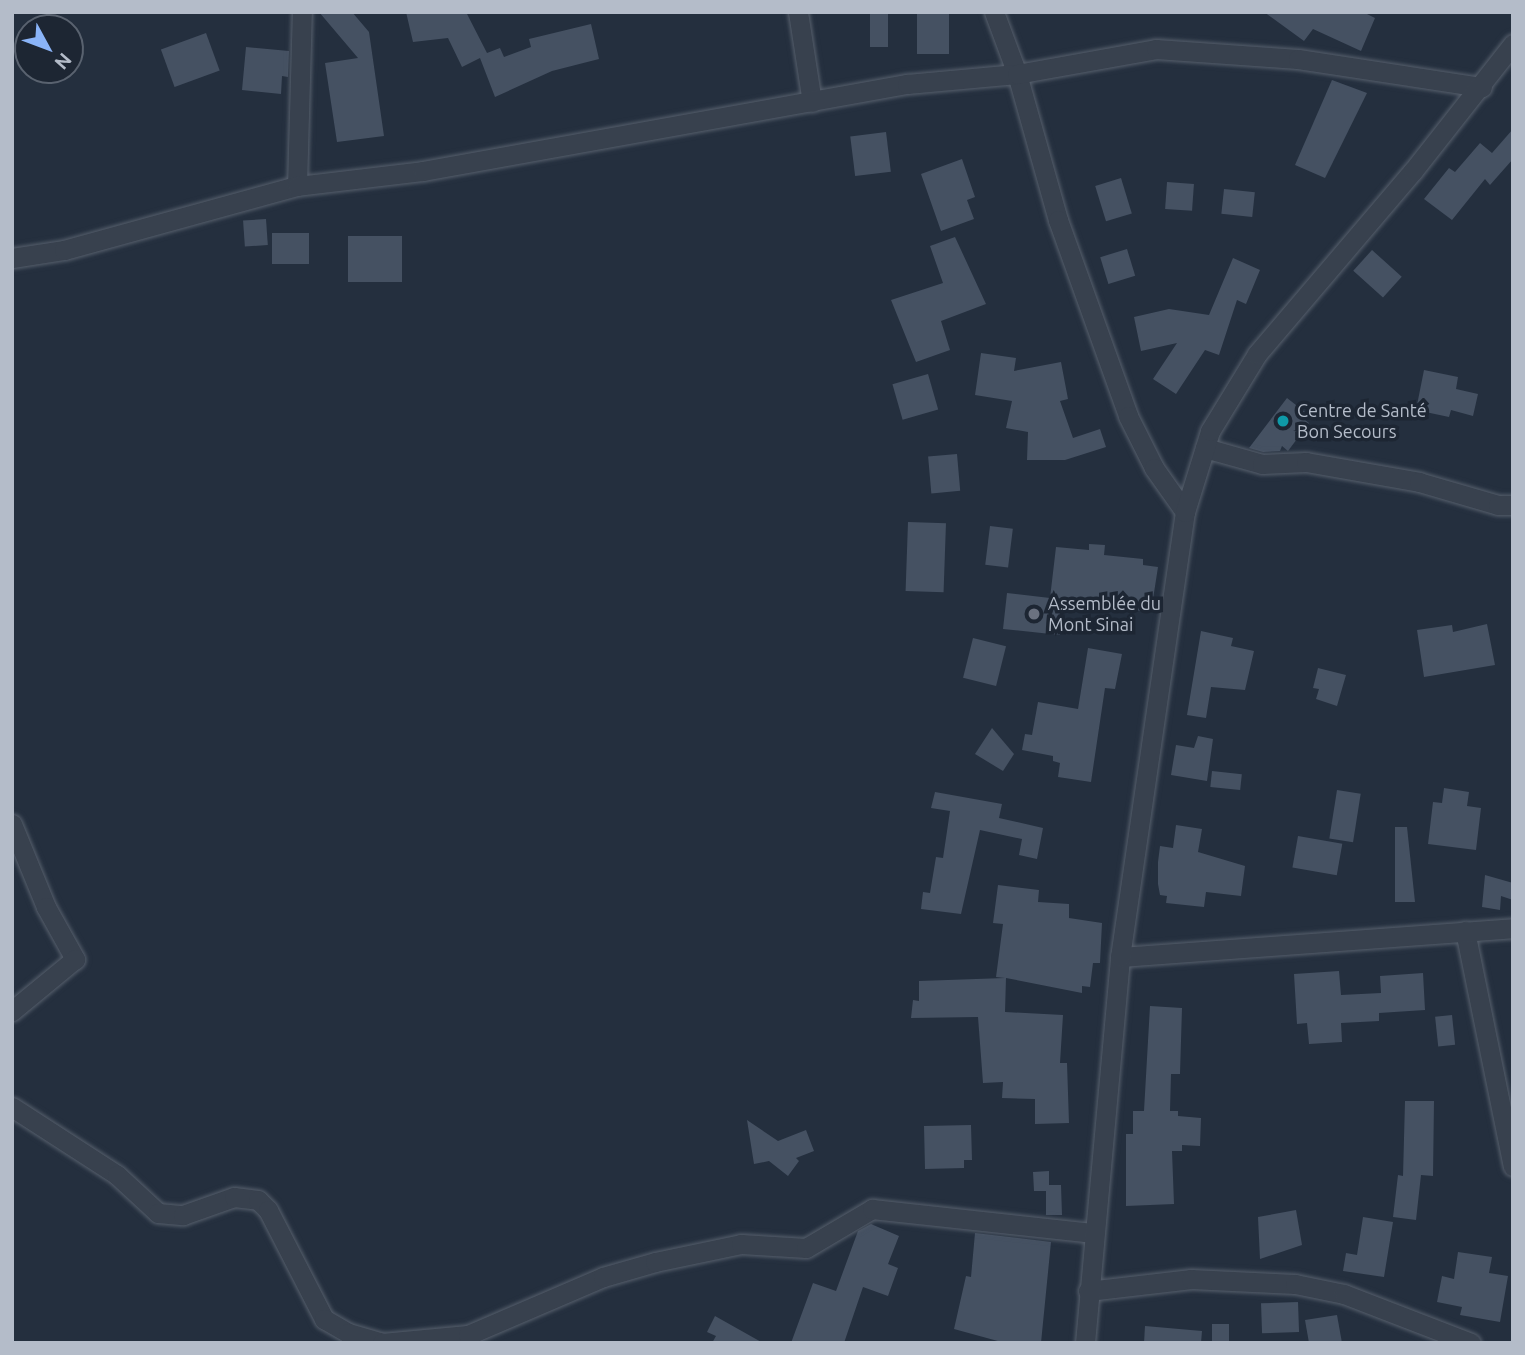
<!DOCTYPE html>
<meta charset="utf-8">
<style>
body{margin:0}
#map{position:relative;width:1525px;height:1355px;overflow:hidden;background:#242f3e;font-family:Ubuntu,sans-serif}
div>[style]{position:absolute}
[style*='--x']{left:calc(var(--x)*1px);top:calc(var(--y)*1px);width:calc(var(--w)*1px);rotate:calc(var(--a)*1deg)}
.building>*{inset:0;background:#455162;transform-origin:0 0}
.roads{filter:drop-shadow(0 0 2px #565f6c) drop-shadow(0 0 2px #565f6c)}
.street>*{height:19px;margin:-9.5px;padding:0 9.5px;transform-origin:9.5px;border-radius:9.5px;background:#38414e}
.dots>*{width:19px;height:19px;translate:-50% -50%;box-sizing:border-box;border:4px solid #1d2633;border-radius:50%}
span{translate:-50% -50%;white-space:nowrap;text-align:center;line-height:1.15;-webkit-text-stroke:7px #1d2633;paint-order:stroke}
.poi-label{font-size:18px;color:#b4bcc9}
.left{translate:0 -50%;text-align:left}
.frame{position:absolute;inset:0;border:14px solid #b4bcc9;pointer-events:none}
.north{position:absolute;left:14px;top:14px;width:70px;height:70px;box-sizing:border-box;background:#1d2633;border:2px solid #59626f;border-radius:50%;rotate:131deg;font-size:19px;font-weight:700;line-height:28px;text-align:center;color:#b4bcc9}
.north::after{content:'';display:block;margin:auto;width:24px;height:32px;background:#8ab4f8;clip-path:polygon(50% 0,100% 100%,50% 72%,0 100%)}
</style>
<div id="map">
<div class="building">
<i style="clip-path:polygon(319px 12px,352px 12px,369px 32px,384px 136px,337px 142px,325px 63px,358px 58px)"></i>
<i style="clip-path:polygon(406px 12px,466px 12px,487px 53px,500px 48px,504px 57px,531px 47px,529px 39px,591px 24px,599px 59px,552px 71px,495px 97px,480px 58px,462px 67px,448px 38px,413px 42px)"></i>
<i style="left:870px;top:12px;width:18px;height:35px"></i>
<i style="left:917px;top:12px;width:32px;height:42px"></i>
<i style="clip-path:polygon(1264px 12px,1363px 12px,1375px 18px,1361px 51px,1313px 29px,1304px 41px)"></i>
<i style="left:206px;top:33px;width:40px;height:48px;rotate:70deg"></i>
<i style="clip-path:polygon(246px 47px,289px 51px,288px 77px,282px 76px,281px 94px,242px 90px)"></i>
<i style="clip-path:polygon(1332px 80px,1367px 93px,1325px 178px,1295px 165px)"></i>
<i style="clip-path:polygon(1513px 129px,1513px 159px,1490px 185px,1485px 179px,1452px 220px,1424px 199px,1449px 168px,1455px 172px,1480px 143px,1492px 153px)"></i>
<i style="left:886px;top:132px;width:40px;height:36px;rotate:83deg"></i>
<i style="clip-path:polygon(962px 159px,975px 197px,967px 200px,974px 219px,941px 231px,921px 174px)"></i>
<i style="left:1121px;top:178px;width:37px;height:27px;rotate:73deg"></i>
<i style="left:1167px;top:182px;width:27px;height:27px;rotate:4deg"></i>
<i style="left:1224px;top:189px;width:31px;height:25px;rotate:6deg"></i>
<i style="left:266px;top:219px;width:26px;height:23px;rotate:86deg"></i>
<i style="left:309px;top:233px;width:31px;height:37px;rotate:90deg"></i>
<i style="left:348px;top:236px;width:54px;height:46px"></i>
<i style="clip-path:polygon(955px 237px,986px 304px,941px 321px,950px 350px,916px 362px,891px 300px,943px 283px,930px 246px)"></i>
<i style="left:1127px;top:249px;width:28px;height:28px;rotate:73deg"></i>
<i style="left:1372px;top:250px;width:40px;height:28px;rotate:42deg"></i>
<i style="clip-path:polygon(1233px 258px,1260px 270px,1246px 304px,1237px 300px,1219px 355px,1205px 350px,1176px 394px,1153px 379px,1177px 343px,1141px 351px,1134px 317px,1169px 309px,1209px 315px)"></i>
<i style="clip-path:polygon(981px 353px,1016px 358px,1014px 371px,1061px 362px,1068px 399px,1060px 401px,1073px 438px,1100px 429px,1106px 447px,1065px 460px,1027px 460px,1028px 432px,1006px 428px,1012px 401px,975px 395px)"></i>
<i style="clip-path:polygon(1424px 370px,1458px 377px,1456px 389px,1478px 394px,1473px 416px,1451px 410px,1449px 417px,1416px 410px)"></i>
<i style="left:928px;top:374px;width:37px;height:37px;rotate:74deg"></i>
<i style="clip-path:polygon(1287px 398px,1305px 412px,1301px 417px,1309px 423px,1288px 451px,1282px 446px,1280px 451px,1263px 452px,1249px 448px)"></i>
<i style="left:957px;top:454px;width:37px;height:29px;rotate:85deg"></i>
<i style="left:908px;top:522px;width:38px;height:69px;rotate:2deg"></i>
<i style="left:990px;top:526px;width:23px;height:39px;rotate:7deg"></i>
<i style="clip-path:polygon(1089px 544px,1105px 545px,1104px 555px,1143px 559px,1143px 565px,1158px 567px,1151px 612px,1064px 603px,1060px 635px,1003px 629px,1007px 593px,1050px 598px,1056px 547px,1089px 550px)"></i>
<i style="clip-path:polygon(1487px 624px,1495px 665px,1424px 677px,1417px 630px,1452px 625px,1453px 632px)"></i>
<i style="clip-path:polygon(1201px 631px,1233px 638px,1231px 646px,1254px 651px,1245px 690px,1211px 687px,1206px 718px,1187px 715px)"></i>
<i style="left:973px;top:638px;width:34px;height:41px;rotate:14deg"></i>
<i style="clip-path:polygon(1088px 648px,1122px 654px,1115px 689px,1105px 688px,1091px 782px,1058px 777px,1060px 763px,1053px 761px,1053px 756px,1022px 750px,1025px 734px,1032px 735px,1038px 702px,1078px 709px)"></i>
<i style="clip-path:polygon(1318px 668px,1346px 675px,1337px 706px,1316px 699px,1319px 689px,1313px 688px)"></i>
<i style="clip-path:polygon(992px 728px,1014px 754px,1003px 771px,975px 754px)"></i>
<i style="clip-path:polygon(1198px 736px,1213px 739px,1207px 781px,1171px 775px,1176px 745px,1194px 748px)"></i>
<i style="left:1212px;top:771px;width:30px;height:16px;rotate:6deg"></i>
<i style="clip-path:polygon(1444px 788px,1469px 792px,1467px 806px,1481px 808px,1476px 850px,1428px 844px,1433px 802px,1442px 803px)"></i>
<i style="left:1337px;top:790px;width:24px;height:49px;rotate:9deg"></i>
<i style="clip-path:polygon(935px 792px,1002px 804px,999px 818px,1043px 828px,1037px 859px,1019px 855px,1022px 839px,980px 830px,961px 914px,921px 909px,923px 892px,930px 893px,936px 857px,943px 858px,950px 811px,931px 808px)"></i>
<i style="clip-path:polygon(1176px 825px,1202px 829px,1198px 852px,1245px 866px,1241px 896px,1206px 892px,1204px 907px,1166px 903px,1167px 896px,1160px 895px,1158px 884px,1158px 862px,1160px 846px,1173px 848px)"></i>
<i style="clip-path:polygon(1395px 827px,1407px 827px,1415px 902px,1395px 902px)"></i>
<i style="left:1298px;top:836px;width:45px;height:32px;rotate:10deg"></i>
<i style="clip-path:polygon(1485px 875px,1513px 883px,1513px 900px,1501px 896px,1500px 910px,1482px 907px)"></i>
<i style="clip-path:polygon(998px 885px,1039px 890px,1038px 902px,1069px 904px,1069px 918px,1102px 923px,1100px 963px,1093px 963px,1090px 987px,1082px 986px,1082px 993px,1006px 978px,1005px 1012px,1063px 1015px,1060px 1063px,1067px 1063px,1069px 1123px,1035px 1124px,1035px 1099px,1002px 1098px,1003px 1082px,983px 1083px,978px 1017px,911px 1018px,913px 1000px,919px 1001px,919px 981px,1005px 978px,996px 977px,1003px 924px,993px 923px)"></i>
<i style="clip-path:polygon(1339px 971px,1341px 995px,1381px 993px,1380px 976px,1423px 973px,1425px 1010px,1379px 1013px,1379px 1021px,1341px 1023px,1342px 1042px,1309px 1044px,1307px 1023px,1297px 1024px,1294px 974px)"></i>
<i style="clip-path:polygon(1150px 1006px,1182px 1008px,1180px 1074px,1171px 1074px,1170px 1111px,1178px 1111px,1178px 1116px,1201px 1118px,1200px 1146px,1182px 1145px,1182px 1151px,1172px 1151px,1174px 1204px,1126px 1206px,1126px 1134px,1133px 1134px,1133px 1111px,1144px 1111px)"></i>
<i style="left:1452px;top:1015px;width:30px;height:17px;rotate:84deg"></i>
<i style="clip-path:polygon(1405px 1101px,1434px 1101px,1433px 1176px,1421px 1175px,1416px 1220px,1393px 1217px,1398px 1175px,1403px 1176px)"></i>
<i style="clip-path:polygon(747px 1120px,778px 1141px,806px 1130px,814px 1151px,796px 1158px,799px 1161px,788px 1176px,769px 1161px,754px 1164px)"></i>
<i style="clip-path:polygon(971px 1125px,972px 1160px,964px 1160px,964px 1168px,925px 1169px,924px 1126px)"></i>
<i style="clip-path:polygon(1049px 1171px,1049px 1185px,1061px 1185px,1062px 1215px,1046px 1215px,1046px 1191px,1034px 1191px,1033px 1172px)"></i>
<i style="clip-path:polygon(1296px 1210px,1302px 1245px,1260px 1259px,1258px 1217px)"></i>
<i style="clip-path:polygon(1363px 1217px,1393px 1222px,1384px 1277px,1343px 1271px,1346px 1253px,1357px 1255px)"></i>
<i style="clip-path:polygon(871px 1224px,899px 1236px,888px 1264px,898px 1268px,888px 1296px,863px 1287px,844px 1343px,791px 1343px,813px 1283px,836px 1291px,858px 1231px)"></i>
<i style="clip-path:polygon(975px 1233px,1051px 1242px,1041px 1343px,1005px 1343px,954px 1329px,966px 1276px,971px 1277px)"></i>
<i style="clip-path:polygon(1458px 1252px,1492px 1257px,1489px 1273px,1508px 1276px,1500px 1322px,1460px 1315px,1462px 1307px,1437px 1302px,1442px 1276px,1454px 1279px)"></i>
<i style="left:1298px;top:1302px;width:30px;height:37px;rotate:88deg"></i>
<i style="clip-path:polygon(1337px 1315px,1342px 1343px,1309px 1343px,1305px 1320px)"></i>
<i style="clip-path:polygon(715px 1316px,763px 1343px,712px 1343px,716px 1336px,707px 1332px)"></i>
<i style="left:1212px;top:1324px;width:17px;height:19px"></i>
<i style="clip-path:polygon(1145px 1326px,1202px 1331px,1201px 1343px,1144px 1343px)"></i>
</div>
<div class="roads">
<div class="street">
<i style="--x:798;--y:12;--w:91;--a:81.2"></i>
<i style="--x:994;--y:12;--w:66;--a:69.6"></i>
<i style="--x:1017;--y:74;--w:152;--a:74.3"></i>
<i style="--x:1058;--y:220;--w:208;--a:70.3"></i>
<i style="--x:1128;--y:416;--w:58;--a:63.4"></i>
<i style="--x:1154;--y:468;--w:54;--a:54.8"></i>
<i style="--x:297;--y:186;--w:174;--a:-88.4"></i>
<i style="--x:12;--y:258;--w:53;--a:-8.7"></i>
<i style="--x:64;--y:250;--w:242;--a:-15.4"></i>
<i style="--x:297;--y:186;--w:127;--a:-6.8"></i>
<i style="--x:423;--y:171;--w:492;--a:-10.2"></i>
<i style="--x:907;--y:84;--w:110;--a:-5.2"></i>
<i style="--x:1017;--y:74;--w:141;--a:-10.2"></i>
<i style="--x:1156;--y:49;--w:142;--a:4"></i>
<i style="--x:1298;--y:59;--w:186;--a:8.7"></i>
<i style="--x:1205;--y:448;--w:59;--a:15.7"></i>
<i style="--x:1262;--y:464;--w:44;--a:-2.6"></i>
<i style="--x:1306;--y:462;--w:115;--a:10"></i>
<i style="--x:1419;--y:482;--w:82;--a:16.2"></i>
<i style="--x:1498;--y:505;--w:15;--a:0"></i>
<i style="--x:12;--y:824;--w:90;--a:67.7"></i>
<i style="--x:46;--y:907;--w:60;--a:60.9"></i>
<i style="--x:75;--y:959;--w:82;--a:140.5"></i>
<i style="--x:1465;--y:931;--w:240;--a:78.5"></i>
<i style="--x:1120;--y:957;--w:394;--a:-4.2"></i>
<i style="--x:12;--y:1107;--w:125;--a:32.9"></i>
<i style="--x:117;--y:1175;--w:56;--a:42.8"></i>
<i style="--x:158;--y:1213;--w:25;--a:5"></i>
<i style="--x:183;--y:1215;--w:54;--a:-19.4"></i>
<i style="--x:234;--y:1197;--w:24;--a:7"></i>
<i style="--x:258;--y:1200;--w:14;--a:45"></i>
<i style="--x:268;--y:1210;--w:123;--a:62.8"></i>
<i style="--x:324;--y:1319;--w:28;--a:30"></i>
<i style="--x:348;--y:1333;--w:35;--a:16"></i>
<i style="--x:382;--y:1343;--w:86;--a:-5.3"></i>
<i style="--x:468;--y:1335;--w:147;--a:-23.2"></i>
<i style="--x:603;--y:1277;--w:54;--a:-16.1"></i>
<i style="--x:655;--y:1262;--w:88;--a:-11.8"></i>
<i style="--x:741;--y:1244;--w:65;--a:3.5"></i>
<i style="--x:806;--y:1248;--w:77;--a:-30.6"></i>
<i style="--x:872;--y:1209;--w:221;--a:6.2"></i>
<i style="--x:1088;--y:1291;--w:104;--a:-6.6"></i>
<i style="--x:1191;--y:1279;--w:104;--a:2.8"></i>
<i style="--x:1295;--y:1284;--w:50;--a:11.5"></i>
<i style="--x:1344;--y:1294;--w:136;--a:21.1"></i>
<i style="--x:1085;--y:1343;--w:388;--a:-84.8"></i>
<i style="--x:1120;--y:957;--w:450;--a:-81.7"></i>
<i style="--x:1185;--y:512;--w:85;--a:-72.8"></i>
<i style="--x:1210;--y:431;--w:90;--a:-58.6"></i>
<i style="--x:1257;--y:354;--w:240;--a:-49.6"></i>
<i style="--x:1413;--y:171;--w:162;--a:-51.8"></i>
</div>
</div>
<div class="dots">
<i style="left:1283px;top:421px;background:#0f9aa8"></i>
<i style="left:1034px;top:614px;background:#6b7280"></i>
</div>
<div class="poi-label">
<span class="left" style="left:1297px;top:421px">Centre de Santé<br>Bon Secours</span>
<span class="left" style="left:1048px;top:614px">Assemblée du<br>Mont Sinai</span>
</div>
<div class="frame"></div>
<div class="north">N</div>
</div>
